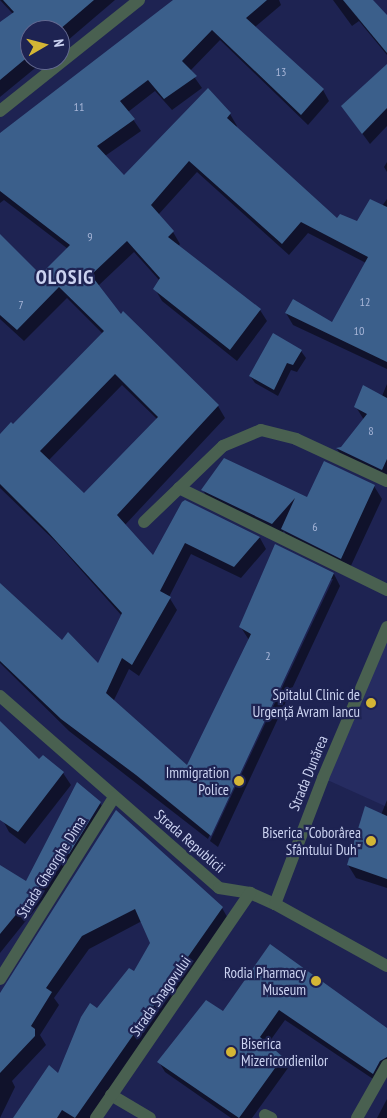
<!DOCTYPE html>
<meta charset="utf-8">
<style>
body{margin:0}
#map{position:relative;width:387px;height:1118px;overflow:hidden;background:#1e2352;font-family:"PT Sans Narrow",sans-serif}
div>[style]{position:absolute}
[style*='--x']{left:calc(var(--x)*1px);top:calc(var(--y)*1px);width:calc(var(--w)*1px);rotate:calc(var(--a)*1deg)}
.built>*{inset:0;background:#262c61}
.shadow>*{inset:0;background:#0007}
.building>*{inset:0;background:#3b5f8b}
.minor>*{height:12px;margin:-6px;padding:0 6px;transform-origin:6px;border-radius:6px;background:#496050}
.dots>*{width:14px;height:14px;translate:-50% -50%;box-sizing:border-box;border:2px solid #1e2352;border-radius:50%}
span{translate:-50% -50%;white-space:nowrap;text-align:center;line-height:1.15;-webkit-text-stroke:4.5px #1e2352;paint-order:stroke}
.number-label{font-size:12px;color:#a7b5d7}
.number-label span{-webkit-text-stroke-width:0}
.poi-label{font-size:15px;color:#cbd2f0}
.right{translate:-100% -50%;text-align:right}
.left{translate:0 -50%;text-align:left}
.street-label{font-size:15px;color:#cbd2f0}
.district-label{font-size:20px;color:#cbd2f0;font-weight:700;letter-spacing:1px}
.north{position:absolute;left:20px;top:20px;width:50px;height:50px;box-sizing:border-box;background:#1e2352;border:1px solid #636991;border-radius:50%;rotate:82deg;font-size:14px;font-weight:700;line-height:20px;text-align:center;color:#cbd2f0}
.north::after{content:'';display:block;margin:auto;width:18px;height:22px;background:#d4b635;clip-path:polygon(50% 0,100% 100%,50% 72%,0 100%)}
</style>
<div id="map">
<div class="built">
<i style="clip-path:polygon(387px 627px,387px 807px,323px 778px)"></i>
</div>
<div class="shadow">
<i style="clip-path:polygon(0 0,115px 0,60px 47px,60px 30px,30px 30px,30px 60px,45px 60px,0 97px,0 24px,13px 14px)"></i>
<i style="clip-path:polygon(evenodd,175px 0,279px 0,281px 5px,255px 27px,323px 90px,329px 101px,308px 125px,220px 40px,190px 71px,202px 88px,172px 110px,155px 91px,128px 112px,141px 131px,105px 156px,124px 177px,230px 114px,237px 126px,235px 128px,337px 220px,358px 223px,382px 206px,387px 199px,387px 369px,293px 325px,286px 313px,333px 324px,366px 263px,308px 233px,289px 255px,197px 172px,158px 215px,173px 232px,180px 244px,178px 246px,260px 310px,267px 321px,237px 361px,162px 301px,155px 289px,160px 281px,134px 252px,98px 286px,121px 315px,218px 406px,225px 418px,124px 526px,153px 557px,185px 502px,260px 538px,266px 549px,241px 578px,191px 554px,169px 597px,177px 610px,139px 676px,129px 669px,113px 702px,187px 767px,249px 640px,240px 626px,275px 546px,334px 574px,340px 586px,218px 847px,210px 841px,333px 579px,330px 579px,208px 839px,69px 731px,0 663px,0 591px,62px 642px,99px 665px,122px 616px,56px 542px,0 488px,0 435px,13px 426px,103px 334px,67px 298px,24px 341px,0 319px,0 236px,38px 274px,42px 275px,68px 249px,4px 200px,0 203px,0 134px,175px 0,122px 385px,157px 419px,84px 495px,49px 460px,122px 385px)"></i>
<i style="clip-path:polygon(333px 0,371px 0,387px 17px,387px 55px,359px 21px,352px 26px)"></i>
<i style="clip-path:polygon(387px 65px,387px 126px,370px 144px,342px 106px)"></i>
<i style="clip-path:polygon(387px 162px,387px 172px,384px 167px)"></i>
<i style="clip-path:polygon(301px 351px,306px 358px,297px 372px,291px 370px,278px 396px,255px 383px,250px 376px)"></i>
<i style="clip-path:polygon(387px 384px,387px 480px,344px 460px,337px 449px,342px 448px,364px 420px,356px 407px,382px 396px)"></i>
<i style="clip-path:polygon(374px 486px,382px 499px,349px 570px,290px 542px,284px 531px,279px 537px,210px 503px,203px 490px,308px 498px)"></i>
<i style="clip-path:polygon(0 723px,40px 761px,63px 773px,71px 785px,25px 844px,9px 832px,0 815px)"></i>
<i style="clip-path:polygon(387px 800px,387px 888px,356px 878px,348px 865px,381px 815px)"></i>
<i style="clip-path:polygon(100px 803px,106px 813px,73px 862px,0 953px,0 867px,27px 883px)"></i>
<i style="clip-path:polygon(116px 812px,222px 908px,229px 920px,90px 1118px,33px 1118px,97px 1010px,134px 972px,152px 943px,142px 921px,89px 949px,54px 998px,59px 1005px,40px 1035px,46px 1045px,12px 1081px,15px 1087px,0 1118px,0 998px)"></i>
<i style="clip-path:polygon(270px 945px,387px 1030px,387px 1070px,379px 1083px,285px 1020px,267px 1045px,282px 1058px,288px 1068px,252px 1118px,231px 1118px,165px 1072px,159px 1062px,223px 1013px)"></i>
<i style="clip-path:polygon(387px 1099px,387px 1118px,377px 1118px)"></i>
</div>
<div class="building">
<i style="clip-path:polygon(3px 0,94px 0,59px 30px,30px 30px,30px 55px,0 80px,0 22px,14px 12px)"></i>
<i style="clip-path:polygon(evenodd,173px 0,267px 0,246px 18px,324px 89px,301px 115px,212px 30px,182px 61px,197px 76px,164px 99px,148px 80px,120px 101px,135px 119px,97px 146px,124px 175px,208px 88px,231px 113px,227px 118px,337px 218px,340px 214px,357px 221px,370px 199px,387px 207px,387px 362px,285px 313px,293px 299px,332px 322px,368px 257px,301px 222px,282px 244px,189px 161px,151px 205px,174px 231px,168px 237px,261px 309px,230px 350px,153px 289px,160px 278px,127px 241px,91px 275px,121px 314px,123px 311px,219px 405px,117px 515px,153px 555px,182px 502px,185px 500px,260px 537px,234px 567px,185px 543px,160px 591px,171px 597px,132px 665px,122px 658px,106px 693px,187px 765px,251px 634px,239px 627px,275px 544px,334px 573px,211px 836px,136px 775px,61px 719px,0 661px,0 583px,62px 640px,68px 632px,98px 663px,122px 613px,47px 531px,0 484px,0 434px,11px 422px,13px 424px,104px 331px,59px 287px,17px 330px,0 315px,0 234px,38px 272px,40px 271px,42px 273px,70px 245px,0 191px,0 133px,173px 0,115px 374px,158px 417px,84px 493px,40px 451px,115px 374px)"></i>
<i style="clip-path:polygon(343px 0,373px 0,387px 15px,387px 53px)"></i>
<i style="clip-path:polygon(387px 64px,387px 108px,362px 134px,341px 106px)"></i>
<i style="clip-path:polygon(273px 333px,302px 350px,293px 365px,287px 363px,274px 390px,249px 376px)"></i>
<i style="clip-path:polygon(363px 385px,387px 398px,387px 459px,382px 470px,336px 448px,341px 447px,367px 414px,354px 407px)"></i>
<i style="clip-path:polygon(224px 458px,307px 497px,324px 461px,375px 485px,341px 559px,281px 529px,295px 498px,272px 524px,201px 490px)"></i>
<i style="clip-path:polygon(0 721px,39px 759px,43px 755px,64px 772px,18px 832px,0 820px)"></i>
<i style="clip-path:polygon(77px 782px,101px 802px,69px 854px,67px 853px,0 934px,0 865px,26px 881px)"></i>
<i style="clip-path:polygon(365px 806px,387px 816px,387px 879px,347px 865px)"></i>
<i style="clip-path:polygon(116px 810px,223px 907px,75px 1118px,62px 1110px,57px 1118px,13px 1118px,49px 1065px,58px 1073px,81px 1017px,90px 1003px,97px 1008px,129px 968px,134px 971px,150px 943px,135px 909px,82px 936px,46px 988px,52px 992px,31px 1026px,35px 1029px,35px 1036px,0 1073px,0 993px)"></i>
<i style="clip-path:polygon(270px 944px,387px 1028px,387px 1057px,380px 1061px,373px 1074px,279px 1010px,260px 1037px,283px 1057px,239px 1118px,157px 1062px,206px 1000px,223px 1011px)"></i>
</div>
<div class="minor">
<i style="--x:0;--y:111;--w:178;--a:-38.6"></i>
<i style="--x:179;--y:488;--w:232;--a:26.1"></i>
<i style="--x:144;--y:522;--w:110;--a:-43.9"></i>
<i style="--x:223;--y:446;--w:41;--a:-22.8"></i>
<i style="--x:261;--y:430;--w:36;--a:14"></i>
<i style="--x:296;--y:439;--w:100;--a:24.8"></i>
<i style="--x:0;--y:696;--w:291;--a:41.2"></i>
<i style="--x:219;--y:888;--w:31;--a:9"></i>
<i style="--x:250;--y:893;--w:27;--a:24"></i>
<i style="--x:275;--y:904;--w:128;--a:29"></i>
<i style="--x:275;--y:904;--w:135;--a:-69.1"></i>
<i style="--x:323;--y:778;--w:164;--a:-67"></i>
<i style="--x:0;--y:979;--w:215;--a:-57.9"></i>
<i style="--x:111;--y:1095;--w:45;--a:30.5"></i>
<i style="--x:265;--y:1115;--w:7;--a:27"></i>
<i style="--x:96;--y:1118;--w:273;--a:-55.6"></i>
<i style="--x:357;--y:1118;--w:61;--a:-60.5"></i>
</div>
<div class="dots">
<i style="left:371px;top:703px;background:#d4b635"></i>
<i style="left:239px;top:781px;background:#d4b635"></i>
<i style="left:371px;top:841px;background:#d4b635"></i>
<i style="left:316px;top:981px;background:#d4b635"></i>
<i style="left:231px;top:1052px;background:#d4b635"></i>
</div>
<div class="number-label">
<span style="left:281px;top:72px">13</span>
<span style="left:79px;top:107px">11</span>
<span style="left:90px;top:237px">9</span>
<span style="left:365px;top:302px">12</span>
<span style="left:21px;top:305px">7</span>
<span style="left:359px;top:331px">10</span>
<span style="left:371px;top:431px">8</span>
<span style="left:315px;top:527px">6</span>
<span style="left:268px;top:656px">2</span>
</div>
<div class="poi-label">
<span class="right" style="left:360px;top:703px">Spitalul Clinic de<br>Urgență Avram Iancu</span>
<span class="right" style="left:229px;top:781px">Immigration<br>Police</span>
<span class="right" style="left:361px;top:841px">Biserica "Coborârea<br>Sfântului Duh"</span>
<span class="right" style="left:306px;top:981px">Rodia Pharmacy<br>Museum</span>
<span class="left" style="left:241px;top:1052px">Biserica<br>Mizericordienilor</span>
</div>
<div class="street-label">
<span style="left:308px;top:773px;rotate:-68deg">Strada Dunărea</span>
<span style="left:190px;top:841px;rotate:41deg">Strada Republicii</span>
<span style="left:51px;top:867px;rotate:-58deg">Strada Gheorghe Dima</span>
<span style="left:160px;top:996px;rotate:-55deg">Strada Snagovului</span>
</div>
<div class="district-label">
<span style="left:65px;top:277px">OLOSIG</span>
</div>
<div class="north">N</div>
</div>
